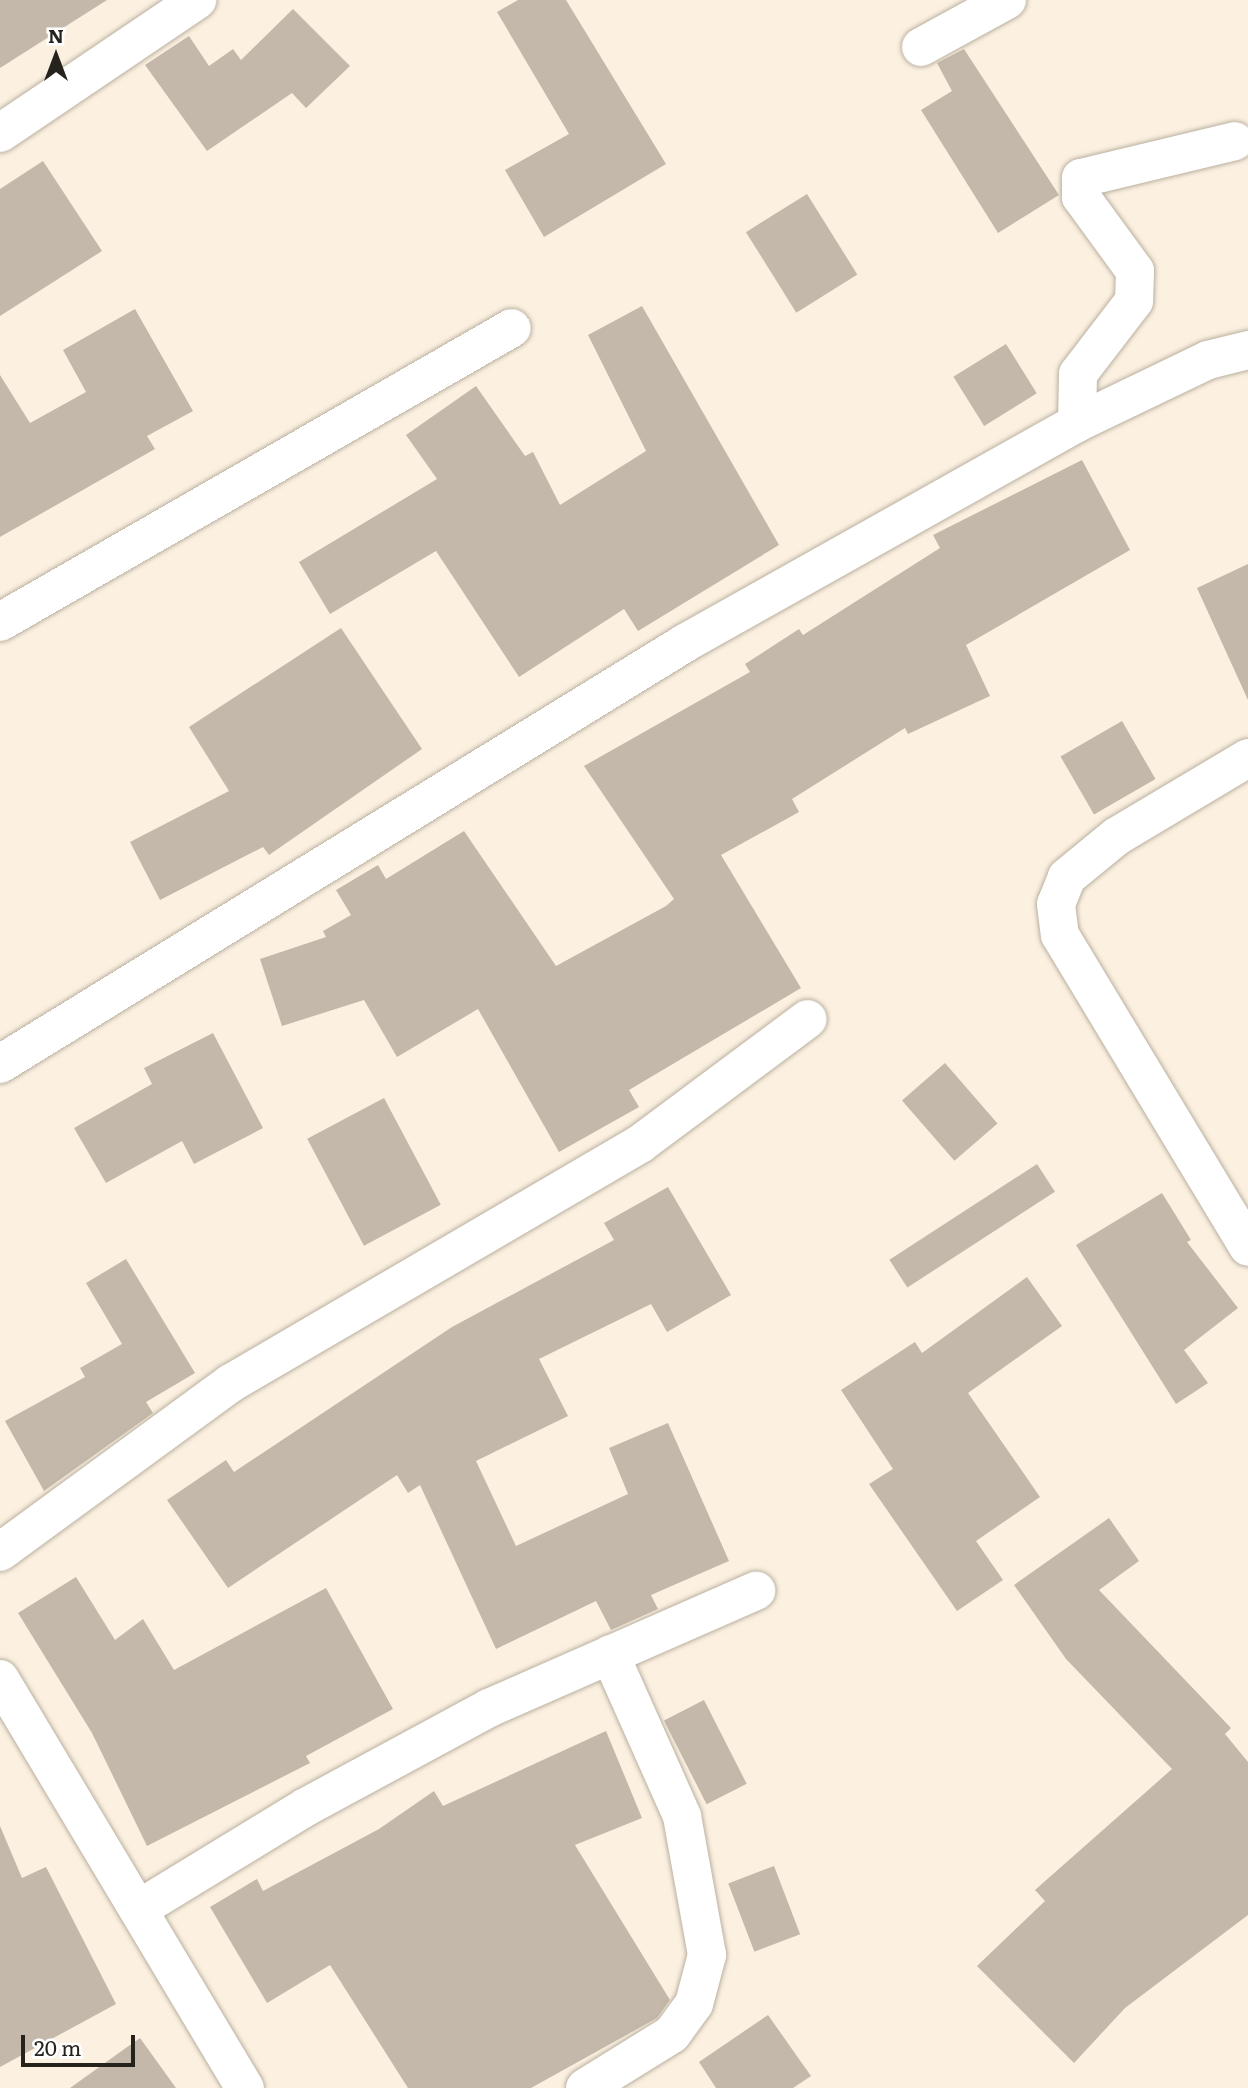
<!DOCTYPE html>
<style>
body{margin:0}
#map{position:relative;width:1248px;height:2088px;overflow:hidden;background:#fcf1e1;font-family:Literata,serif}
div>[style]{position:absolute}
[style*='--x']{left:calc(var(--x)*1px);top:calc(var(--y)*1px);width:calc(var(--w)*1px);rotate:calc(var(--a)*1deg)}
.building>*{inset:0;background:#c3b8a9;transform-origin:0 0}
.roads{filter:drop-shadow(0 0 2px #bab0a0) drop-shadow(0 0 2px #bab0a0)}
.minor>*{height:38px;margin:-19px;padding:0 19px;transform-origin:19px;border-radius:19px;background:#fff}
span{translate:-50% -50%;white-space:nowrap;text-align:center;line-height:1.15;-webkit-text-stroke:5px #fff;paint-order:stroke}
.north{position:absolute;left:21px;top:21px;width:70px;height:70px;-webkit-text-stroke:5px #fff;paint-order:stroke;rotate:0deg;font-size:19px;font-weight:700;line-height:28px;text-align:center;color:#26221c}
.north::after{content:'';display:block;margin:auto;width:24px;height:32px;background:#26221c;clip-path:polygon(50% 0,100% 100%,50% 72%,0 100%)}
.scale{position:absolute;left:21px;top:2035px;width:114px;height:32px;box-sizing:border-box;border:4px solid #26221c;border-top:0;padding-left:9px;font-size:21px;line-height:24px;white-space:nowrap;color:#26221c;-webkit-text-stroke:5px #fff;paint-order:stroke}
</style>
<div id="map">
<div class="building">
<i style="clip-path:polygon(0 0,107px 0,0 68px)"></i>
<i style="clip-path:polygon(518px 0,566px 0,666px 164px,544px 237px,505px 170px,569px 134px,497px 12px)"></i>
<i style="clip-path:polygon(293px 9px,350px 66px,306px 108px,292px 93px,207px 151px,145px 65px,189px 36px,209px 66px,233px 49px,241px 60px)"></i>
<i style="clip-path:polygon(964px 49px,1059px 195px,998px 233px,921px 110px,952px 91px,937px 63px)"></i>
<i style="clip-path:polygon(43px 161px,102px 251px,0 316px,0 189px)"></i>
<i style="left:807px;top:194px;width:95px;height:72px;rotate:58deg"></i>
<i style="clip-path:polygon(642px 306px,779px 545px,638px 631px,624px 609px,519px 677px,436px 551px,330px 614px,299px 562px,437px 479px,406px 435px,476px 386px,525px 456px,533px 452px,560px 505px,646px 451px,588px 335px)"></i>
<i style="clip-path:polygon(135px 309px,193px 411px,147px 436px,155px 449px,0 537px,0 375px,30px 423px,86px 392px,63px 350px)"></i>
<i style="left:1006px;top:344px;width:58px;height:62px;rotate:58deg"></i>
<i style="clip-path:polygon(1082px 460px,1130px 550px,966px 645px,990px 696px,908px 734px,905px 728px,792px 799px,799px 812px,721px 855px,801px 988px,629px 1090px,639px 1107px,559px 1152px,478px 1009px,397px 1057px,364px 1000px,282px 1026px,260px 959px,326px 937px,323px 931px,351px 915px,336px 890px,378px 865px,386px 879px,464px 831px,556px 966px,666px 906px,674px 899px,584px 766px,750px 672px,745px 664px,799px 629px,803px 635px,940px 548px,933px 535px)"></i>
<i style="clip-path:polygon(1248px 564px,1248px 700px,1197px 588px)"></i>
<i style="clip-path:polygon(341px 628px,422px 749px,269px 855px,263px 847px,160px 900px,130px 842px,229px 791px,189px 727px)"></i>
<i style="left:1122px;top:721px;width:67px;height:71px;rotate:60deg"></i>
<i style="clip-path:polygon(213px 1033px,263px 1128px,194px 1164px,182px 1141px,106px 1183px,74px 1128px,152px 1084px,144px 1068px)"></i>
<i style="left:945px;top:1063px;width:80px;height:57px;rotate:49deg"></i>
<i style="left:384px;top:1098px;width:121px;height:87px;rotate:62deg"></i>
<i style="left:1037px;top:1164px;width:33px;height:176px;rotate:57deg"></i>
<i style="clip-path:polygon(668px 1187px,731px 1295px,667px 1332px,651px 1304px,539px 1359px,568px 1416px,476px 1461px,516px 1546px,628px 1494px,609px 1448px,668px 1423px,729px 1561px,651px 1595px,658px 1609px,611px 1630px,596px 1601px,496px 1649px,420px 1485px,408px 1493px,397px 1475px,228px 1588px,167px 1500px,226px 1460px,234px 1472px,452px 1327px,614px 1240px,604px 1223px)"></i>
<i style="clip-path:polygon(1162px 1193px,1191px 1240px,1187px 1242px,1238px 1308px,1184px 1350px,1208px 1383px,1176px 1404px,1076px 1245px)"></i>
<i style="clip-path:polygon(126px 1259px,195px 1373px,146px 1402px,153px 1413px,44px 1491px,5px 1421px,85px 1377px,80px 1368px,122px 1344px,86px 1283px)"></i>
<i style="clip-path:polygon(1027px 1277px,1062px 1326px,968px 1393px,1040px 1497px,976px 1541px,1003px 1580px,957px 1611px,869px 1484px,893px 1469px,841px 1390px,915px 1342px,922px 1353px)"></i>
<i style="clip-path:polygon(1109px 1518px,1139px 1561px,1099px 1590px,1231px 1728px,1225px 1734px,1248px 1762px,1248px 1915px,1125px 2008px,1074px 2063px,977px 1966px,1045px 1901px,1035px 1890px,1172px 1769px,1066px 1659px,1014px 1585px)"></i>
<i style="clip-path:polygon(76px 1577px,115px 1640px,143px 1619px,174px 1670px,326px 1588px,393px 1709px,306px 1756px,310px 1763px,147px 1846px,92px 1733px,18px 1613px)"></i>
<i style="left:704px;top:1700px;width:94px;height:45px;rotate:63deg"></i>
<i style="clip-path:polygon(606px 1731px,642px 1818px,575px 1845px,670px 2000px,657px 2018px,531px 2088px,408px 2088px,330px 1965px,267px 2003px,210px 1907px,257px 1879px,263px 1891px,379px 1829px,434px 1791px,443px 1806px)"></i>
<i style="clip-path:polygon(0 1826px,22px 1878px,46px 1867px,116px 2004px,0 2067px)"></i>
<i style="left:774px;top:1866px;width:73px;height:49px;rotate:69deg"></i>
<i style="clip-path:polygon(768px 2015px,811px 2076px,793px 2088px,716px 2088px,699px 2062px)"></i>
<i style="clip-path:polygon(140px 2038px,176px 2088px,70px 2088px,123px 2050px)"></i>
</div>
<div class="roads">
<div class="minor">
<i style="--x:921;--y:47;--w:98;--a:-28.7"></i>
<i style="--x:0;--y:133;--w:238;--a:-34"></i>
<i style="--x:1077;--y:423;--w:145;--a:-25.7"></i>
<i style="--x:1208;--y:360;--w:41;--a:-14"></i>
<i style="--x:0;--y:622;--w:590;--a:-29.87"></i>
<i style="--x:1248;--y:758;--w:152;--a:149.2"></i>
<i style="--x:1117;--y:836;--w:65;--a:140.6"></i>
<i style="--x:1067;--y:877;--w:29;--a:112"></i>
<i style="--x:1056;--y:904;--w:31;--a:83"></i>
<i style="--x:1060;--y:935;--w:364;--a:58.9"></i>
<i style="--x:0;--y:1064;--w:804;--a:-31.57"></i>
<i style="--x:685;--y:643;--w:450;--a:-29.3"></i>
<i style="--x:1077;--y:423;--w:49;--a:-88.8"></i>
<i style="--x:1078;--y:374;--w:92;--a:-52.5"></i>
<i style="--x:1134;--y:301;--w:30;--a:-88"></i>
<i style="--x:1135;--y:271;--w:92;--a:-126.1"></i>
<i style="--x:1081;--y:197;--w:19;--a:-90"></i>
<i style="--x:1081;--y:178;--w:158;--a:-13.5"></i>
<i style="--x:0;--y:1552;--w:286;--a:-36.2"></i>
<i style="--x:231;--y:1383;--w:474;--a:-30.3"></i>
<i style="--x:640;--y:1144;--w:209;--a:-36.7"></i>
<i style="--x:0;--y:1679;--w:477;--a:59.1"></i>
<i style="--x:142;--y:1907;--w:192;--a:-31.4"></i>
<i style="--x:306;--y:1807;--w:208;--a:-28.4"></i>
<i style="--x:489;--y:1708;--w:292;--a:-23.7"></i>
<i style="--x:585;--y:2088;--w:102;--a:-31.8"></i>
<i style="--x:672;--y:2034;--w:37;--a:-54"></i>
<i style="--x:694;--y:2004;--w:51;--a:-75.1"></i>
<i style="--x:707;--y:1955;--w:141;--a:-100.2"></i>
<i style="--x:682;--y:1816;--w:177;--a:-114"></i>
</div>
</div>
<div class="north">N</div>
<div class="scale">20 m</div>
</div>
